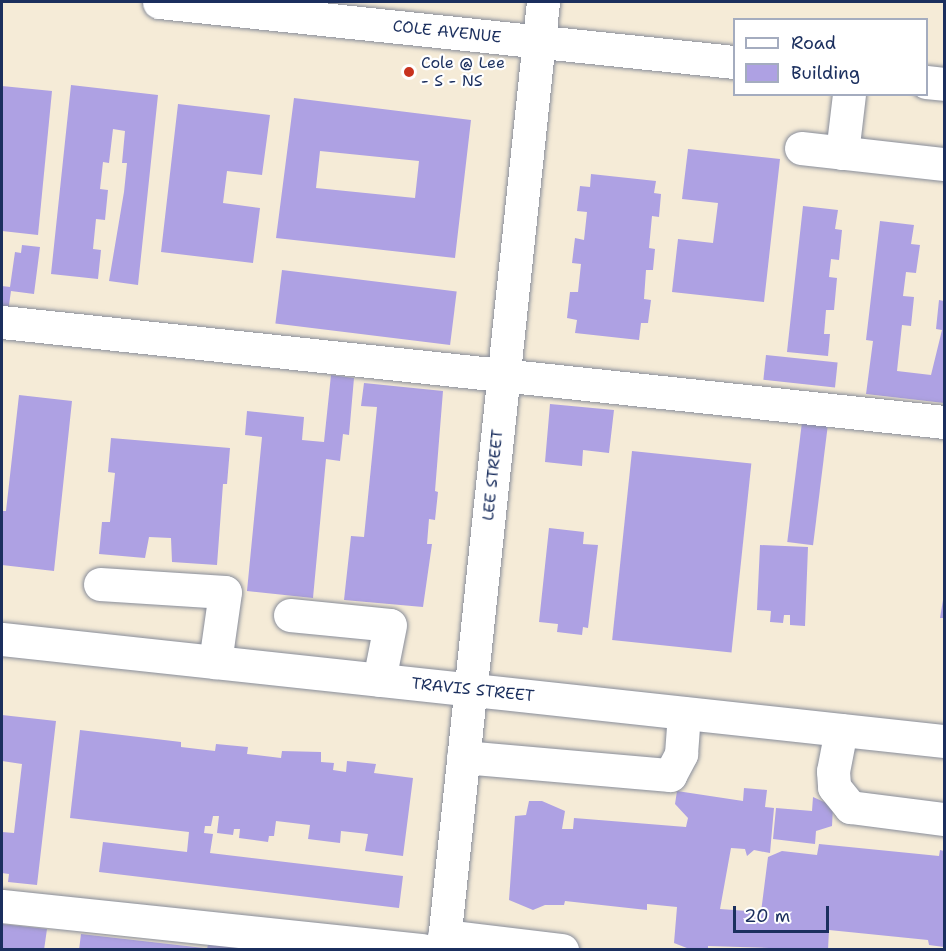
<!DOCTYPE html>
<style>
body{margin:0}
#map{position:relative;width:946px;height:951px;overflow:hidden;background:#f5ebd7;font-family:"Shantell Sans",sans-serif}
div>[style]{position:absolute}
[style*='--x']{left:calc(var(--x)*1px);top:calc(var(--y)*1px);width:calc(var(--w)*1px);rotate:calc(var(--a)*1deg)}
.building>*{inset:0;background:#aea1e3;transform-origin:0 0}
.roads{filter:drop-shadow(0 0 2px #888d9a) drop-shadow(0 0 2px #888d9a)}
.minor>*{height:33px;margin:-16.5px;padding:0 16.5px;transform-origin:16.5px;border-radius:16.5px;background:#fff}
.dots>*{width:16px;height:16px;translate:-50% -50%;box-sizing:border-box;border:3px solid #fff;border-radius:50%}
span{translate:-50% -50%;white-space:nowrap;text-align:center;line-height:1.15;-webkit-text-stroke:4.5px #fff;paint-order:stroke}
.street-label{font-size:16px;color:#1b2f5e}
.poi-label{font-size:16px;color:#1b2f5e}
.left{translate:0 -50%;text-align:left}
.frame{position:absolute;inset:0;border:3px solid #1b2f5e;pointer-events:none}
.legend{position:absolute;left:733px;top:18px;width:195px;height:78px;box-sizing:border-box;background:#fff;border:2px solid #a4acbf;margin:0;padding:8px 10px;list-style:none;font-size:18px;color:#1b2f5e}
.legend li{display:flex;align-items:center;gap:12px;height:30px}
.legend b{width:30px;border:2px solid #a4acbf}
.scale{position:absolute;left:733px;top:906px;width:96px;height:27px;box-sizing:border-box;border:3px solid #1b2f5e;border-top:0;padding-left:8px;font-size:18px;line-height:21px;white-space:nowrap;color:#1b2f5e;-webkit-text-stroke:4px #fff;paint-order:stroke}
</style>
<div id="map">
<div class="building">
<i style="clip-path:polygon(71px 85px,158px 95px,138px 285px,109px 281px,124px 192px,127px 163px,122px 163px,125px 131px,113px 129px,109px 163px,103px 162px,100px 189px,108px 190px,105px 220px,96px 219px,93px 249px,101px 250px,98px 279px,51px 274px)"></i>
<i style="clip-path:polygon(2px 86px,52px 91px,38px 235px,2px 231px)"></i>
<i style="clip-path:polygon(evenodd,294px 98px,471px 120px,455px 258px,276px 238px,294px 98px,320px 151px,419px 161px,415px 198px,316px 188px,320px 151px)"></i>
<i style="clip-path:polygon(178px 104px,270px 115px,262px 175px,227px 171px,223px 203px,260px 208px,253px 263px,161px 252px)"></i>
<i style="clip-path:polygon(688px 149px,780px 159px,764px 302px,672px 292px,678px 239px,713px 243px,718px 203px,682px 199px)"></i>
<i style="clip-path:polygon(591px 174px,656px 181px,654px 193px,661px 194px,659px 217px,652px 216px,649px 248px,655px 249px,653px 270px,646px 270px,644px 299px,651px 300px,648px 323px,641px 323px,639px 340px,575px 333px,577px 320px,567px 318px,570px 292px,578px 292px,581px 264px,572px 263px,575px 238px,584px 240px,587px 212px,577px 211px,580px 186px,590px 187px)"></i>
<i style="clip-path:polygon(803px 206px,838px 210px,835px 229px,842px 230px,839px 260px,831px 259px,829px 277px,837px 278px,834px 310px,826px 310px,824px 334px,830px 334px,828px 356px,787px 352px)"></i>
<i style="clip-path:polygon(880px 221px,914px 225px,911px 244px,920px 245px,916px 273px,906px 272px,903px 296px,914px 297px,911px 326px,902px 325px,897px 371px,931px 375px,942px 330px,936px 329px,939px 300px,944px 301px,944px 403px,866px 394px,873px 341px,866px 340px)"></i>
<i style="clip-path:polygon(22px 245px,40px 247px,34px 294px,11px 291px,8px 312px,2px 311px,2px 286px,10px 287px,15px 252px,21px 253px)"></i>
<i style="left:282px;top:270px;width:176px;height:54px;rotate:7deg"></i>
<i style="left:766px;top:355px;width:72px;height:25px;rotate:6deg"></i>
<i style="clip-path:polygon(331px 375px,354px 378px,349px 435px,343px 434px,340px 461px,326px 459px,313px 598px,247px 591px,262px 437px,245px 435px,247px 411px,304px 417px,302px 440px,324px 442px)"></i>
<i style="clip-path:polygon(364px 383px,443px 391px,435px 491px,438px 492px,435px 520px,429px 519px,427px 544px,432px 544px,423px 607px,344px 600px,351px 536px,364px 537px,377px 407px,361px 406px)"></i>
<i style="clip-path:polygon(19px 395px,72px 401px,54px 571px,2px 565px,2px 511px,6px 511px)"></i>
<i style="clip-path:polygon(550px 404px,614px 410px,609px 453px,583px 450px,582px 466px,545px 462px)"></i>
<i style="left:802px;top:422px;width:26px;height:121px;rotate:7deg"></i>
<i style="clip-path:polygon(111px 438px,230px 448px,227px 484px,223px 484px,217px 565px,172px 562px,171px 538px,149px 537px,145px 558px,99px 554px,102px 522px,110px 522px,115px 473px,108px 472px)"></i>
<i style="left:632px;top:451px;width:120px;height:190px;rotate:6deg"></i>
<i style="clip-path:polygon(549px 528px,584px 532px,583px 544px,598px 545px,588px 628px,583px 627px,582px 635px,557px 632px,558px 624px,539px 622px)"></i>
<i style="clip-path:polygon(760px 545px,808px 547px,805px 626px,790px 625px,790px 615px,784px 615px,783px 623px,770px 622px,771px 611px,757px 610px)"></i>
<i style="clip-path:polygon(944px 594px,944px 618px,940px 618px)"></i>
<i style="clip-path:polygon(2px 715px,56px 721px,37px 885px,8px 882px,9px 874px,2px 873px,2px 832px,14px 833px,22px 764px,2px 761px)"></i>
<i style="clip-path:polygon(80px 730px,181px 742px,181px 747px,215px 751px,216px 744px,248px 747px,247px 754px,281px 758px,282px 751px,321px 752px,321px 762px,334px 763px,333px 770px,346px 772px,347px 761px,376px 764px,374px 773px,413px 778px,403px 856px,365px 851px,368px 834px,341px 831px,340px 843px,308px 839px,310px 825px,276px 821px,274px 836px,269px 836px,268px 842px,239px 838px,240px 829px,234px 829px,233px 835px,217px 833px,219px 816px,213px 816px,211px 826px,205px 826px,204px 833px,213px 834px,210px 853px,403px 876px,399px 908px,99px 872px,103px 842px,187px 852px,189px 832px,70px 818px)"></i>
<i style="clip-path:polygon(744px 788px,767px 790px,765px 807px,774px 808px,770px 853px,754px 850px,747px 856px,745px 849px,731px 848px,720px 909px,761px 912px,768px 857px,782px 851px,817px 855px,819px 844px,939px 856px,940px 850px,944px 851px,944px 947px,929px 945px,928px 940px,829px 930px,828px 950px,708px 946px,708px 950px,692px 950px,674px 943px,677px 907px,647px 904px,647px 910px,565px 901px,564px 905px,545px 905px,533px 910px,509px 900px,515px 816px,526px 815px,529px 801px,542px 801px,565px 811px,562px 829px,573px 829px,574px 818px,686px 827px,688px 818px,675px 804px,677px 791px,743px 801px)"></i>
<i style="clip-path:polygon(813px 797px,833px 806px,832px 826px,816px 831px,815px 844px,773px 839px,776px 808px,812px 811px)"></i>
<i style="clip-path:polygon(2px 924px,47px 929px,44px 950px,2px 950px)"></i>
<i style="clip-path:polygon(81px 934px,204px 948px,204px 950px,79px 950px)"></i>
<i style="clip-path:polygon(208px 944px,243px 948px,243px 950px,207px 950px)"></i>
</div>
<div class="roads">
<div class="minor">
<i style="--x:159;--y:2;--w:578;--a:5.96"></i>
<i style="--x:926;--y:82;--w:18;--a:6"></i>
<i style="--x:801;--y:148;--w:144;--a:6.4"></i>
<i style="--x:842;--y:153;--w:59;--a:-83.2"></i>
<i style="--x:2;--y:322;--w:947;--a:6.06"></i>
<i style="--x:100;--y:584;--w:125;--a:3.7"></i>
<i style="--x:225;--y:592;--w:71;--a:98.1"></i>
<i style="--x:290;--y:615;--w:100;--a:5.7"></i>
<i style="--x:390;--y:625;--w:56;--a:101.3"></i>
<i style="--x:2;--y:639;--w:948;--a:6.18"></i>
<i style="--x:841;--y:730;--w:42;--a:101"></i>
<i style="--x:833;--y:771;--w:16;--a:86"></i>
<i style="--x:834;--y:787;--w:26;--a:51"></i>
<i style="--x:850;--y:807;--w:95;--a:7.3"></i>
<i style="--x:463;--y:757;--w:208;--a:5"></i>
<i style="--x:670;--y:775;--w:24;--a:-62"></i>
<i style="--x:681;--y:754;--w:41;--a:-85.8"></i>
<i style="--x:2;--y:906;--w:423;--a:6"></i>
<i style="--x:444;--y:936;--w:119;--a:6.8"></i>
<i style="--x:443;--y:950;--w:953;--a:-83.98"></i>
</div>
</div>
<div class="dots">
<i style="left:409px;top:72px;background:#c8321e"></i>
</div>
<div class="street-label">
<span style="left:447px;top:32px;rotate:6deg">COLE AVENUE</span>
<span style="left:493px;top:475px;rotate:-84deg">LEE STREET</span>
<span style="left:473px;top:690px;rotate:6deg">TRAVIS STREET</span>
</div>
<div class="poi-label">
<span class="left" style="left:421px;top:72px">Cole @ Lee<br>- S - NS</span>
</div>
<div class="frame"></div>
<ul class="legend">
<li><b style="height:8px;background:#fff"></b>Road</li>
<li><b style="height:16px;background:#aea1e3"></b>Building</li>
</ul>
<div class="scale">20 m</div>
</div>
